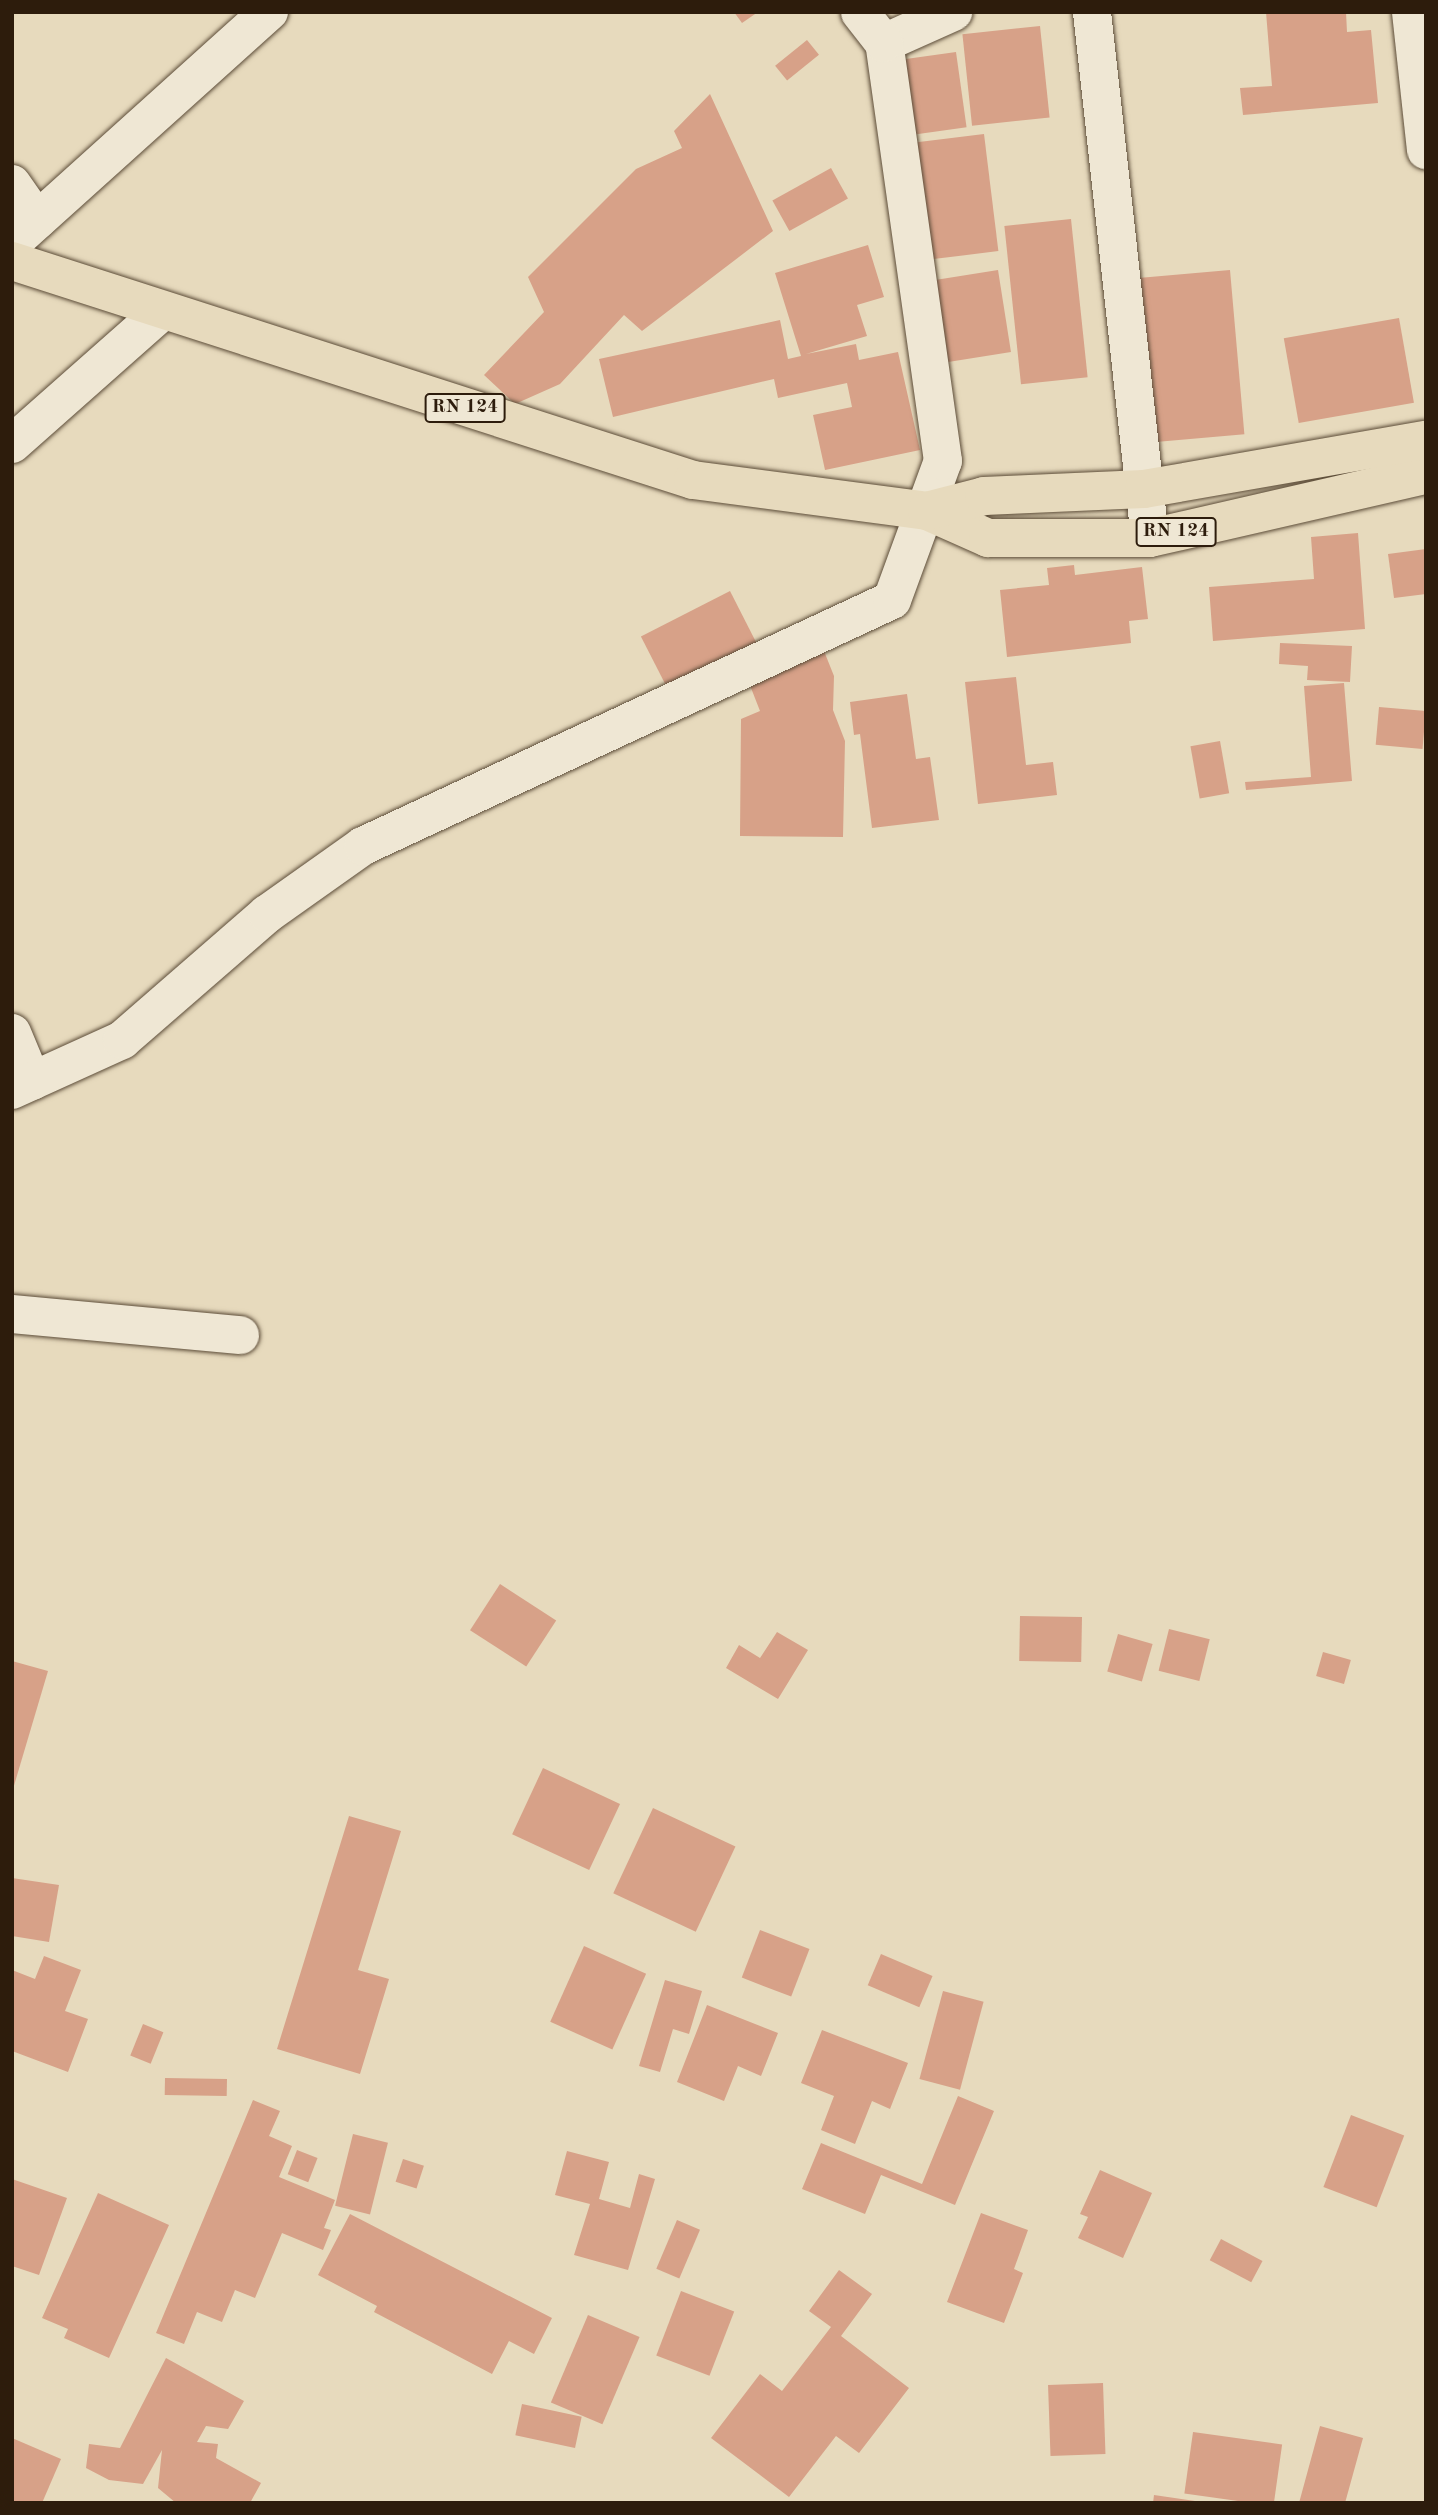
<!DOCTYPE html>
<style>
body{margin:0}
#map{position:relative;width:1438px;height:2515px;overflow:hidden;background:#e7dabd;font-family:"Old Standard TT",serif}
div>[style]{position:absolute}
[style*='--x']{left:calc(var(--x)*1px);top:calc(var(--y)*1px);width:calc(var(--w)*1px);rotate:calc(var(--a)*1deg)}
.building>*{inset:0;background:#d7a188;transform-origin:0 0}
.roads{filter:drop-shadow(0 0 2px #5c4c38) drop-shadow(0 0 2px #5c4c38)}
.minor>*{height:38px;margin:-19px;padding:0 19px;transform-origin:19px;border-radius:19px;background:#efe7d4}
.major>*{height:38px;margin:-19px;padding:0 19px;transform-origin:19px;border-radius:19px;background:#e7dabd}
span{translate:-50% -50%;white-space:nowrap;text-align:center;line-height:1.15;-webkit-text-stroke:6px #efe7d4;paint-order:stroke}
.shield-label span{padding:2px 5px;background:#efe7d4;border:2px solid;border-radius:5px;-webkit-text-stroke-width:0}
.shield-label{font-size:19px;color:#2d1c0c;font-weight:700}
.frame{position:absolute;inset:0;border:14px solid #2d1c0c;pointer-events:none}
</style>
<div id="map">
<div class="building">
<i style="clip-path:polygon(734px 12px,758px 12px,742px 23px)"></i>
<i style="clip-path:polygon(1266px 12px,1346px 12px,1347px 32px,1371px 30px,1378px 103px,1243px 115px,1240px 88px,1272px 86px)"></i>
<i style="left:1040px;top:26px;width:92px;height:78px;rotate:84deg"></i>
<i style="left:807px;top:40px;width:19px;height:41px;rotate:51deg"></i>
<i style="left:956px;top:52px;width:76px;height:65px;rotate:82deg"></i>
<i style="clip-path:polygon(710px 94px,773px 231px,642px 331px,624px 315px,560px 384px,515px 404px,484px 375px,544px 312px,528px 277px,636px 169px,682px 148px,674px 131px)"></i>
<i style="left:984px;top:134px;width:118px;height:86px;rotate:83deg"></i>
<i style="left:831px;top:168px;width:35px;height:67px;rotate:61deg"></i>
<i style="left:1071px;top:219px;width:159px;height:67px;rotate:84deg"></i>
<i style="clip-path:polygon(868px 245px,884px 297px,857px 305px,867px 336px,806px 354px,856px 344px,859px 360px,898px 352px,920px 450px,825px 470px,813px 415px,852px 407px,847px 383px,778px 398px,774px 379px,613px 417px,599px 359px,780px 320px,788px 359px,801px 356px,775px 273px)"></i>
<i style="left:998px;top:270px;width:83px;height:81px;rotate:81deg"></i>
<i style="left:1230px;top:270px;width:165px;height:109px;rotate:85deg"></i>
<i style="left:1399px;top:318px;width:86px;height:117px;rotate:80deg"></i>
<i style="clip-path:polygon(1358px 533px,1365px 629px,1213px 641px,1209px 587px,1314px 579px,1311px 537px)"></i>
<i style="clip-path:polygon(1426px 549px,1426px 594px,1394px 598px,1388px 554px)"></i>
<i style="clip-path:polygon(1074px 565px,1075px 575px,1142px 567px,1148px 619px,1129px 621px,1131px 643px,1007px 657px,1000px 590px,1049px 585px,1047px 568px)"></i>
<i style="left:730px;top:591px;width:60px;height:100px;rotate:63deg"></i>
<i style="clip-path:polygon(820px 641px,834px 676px,833px 710px,845px 741px,843px 837px,740px 836px,741px 719px,760px 711px,744px 670px)"></i>
<i style="clip-path:polygon(1280px 643px,1352px 646px,1350px 682px,1307px 680px,1308px 666px,1279px 664px)"></i>
<i style="clip-path:polygon(1016px 677px,1026px 765px,1053px 762px,1057px 795px,978px 804px,965px 682px)"></i>
<i style="clip-path:polygon(1344px 683px,1352px 781px,1246px 790px,1245px 782px,1311px 777px,1304px 686px)"></i>
<i style="clip-path:polygon(907px 694px,916px 759px,930px 757px,939px 820px,872px 828px,860px 734px,854px 735px,850px 702px)"></i>
<i style="left:1379px;top:707px;width:47px;height:38px;rotate:5deg"></i>
<i style="left:1220px;top:741px;width:53px;height:30px;rotate:80deg"></i>
<i style="left:500px;top:1584px;width:67px;height:55px;rotate:33deg"></i>
<i style="left:1020px;top:1616px;width:62px;height:45px;rotate:1deg"></i>
<i style="left:1169px;top:1629px;width:42px;height:43px;rotate:14deg"></i>
<i style="clip-path:polygon(777px 1632px,808px 1650px,778px 1699px,726px 1668px,739px 1645px,760px 1658px)"></i>
<i style="left:1118px;top:1634px;width:36px;height:39px;rotate:16deg"></i>
<i style="left:1323px;top:1652px;width:29px;height:25px;rotate:16deg"></i>
<i style="clip-path:polygon(12px 1661px,48px 1671px,13px 1789px,12px 1789px)"></i>
<i style="left:543px;top:1768px;width:85px;height:73px;rotate:25deg"></i>
<i style="left:653px;top:1808px;width:91px;height:94px;rotate:25deg"></i>
<i style="clip-path:polygon(349px 1816px,401px 1831px,358px 1970px,389px 1979px,360px 2074px,277px 2049px)"></i>
<i style="clip-path:polygon(12px 1878px,59px 1885px,49px 1942px,12px 1936px)"></i>
<i style="left:760px;top:1930px;width:53px;height:51px;rotate:21deg"></i>
<i style="left:584px;top:1946px;width:68px;height:83px;rotate:24deg"></i>
<i style="left:881px;top:1954px;width:56px;height:34px;rotate:23deg"></i>
<i style="clip-path:polygon(44px 1956px,81px 1970px,65px 2011px,88px 2019px,68px 2072px,12px 2051px,12px 1970px,35px 1979px)"></i>
<i style="clip-path:polygon(665px 1980px,702px 1991px,689px 2034px,673px 2029px,660px 2072px,639px 2066px)"></i>
<i style="left:943px;top:1991px;width:42px;height:91px;rotate:15deg"></i>
<i style="clip-path:polygon(707px 2005px,778px 2033px,761px 2076px,738px 2066px,724px 2101px,677px 2082px)"></i>
<i style="left:143px;top:2024px;width:22px;height:34px;rotate:22deg"></i>
<i style="clip-path:polygon(822px 2030px,908px 2063px,890px 2109px,872px 2101px,855px 2144px,821px 2130px,834px 2096px,801px 2083px)"></i>
<i style="left:165px;top:2078px;width:62px;height:17px;rotate:1deg"></i>
<i style="clip-path:polygon(958px 2096px,994px 2111px,955px 2205px,881px 2175px,865px 2214px,802px 2189px,821px 2143px,922px 2184px)"></i>
<i style="clip-path:polygon(253px 2100px,280px 2111px,269px 2136px,292px 2146px,279px 2177px,335px 2200px,324px 2228px,331px 2230px,323px 2250px,282px 2233px,255px 2298px,235px 2290px,222px 2322px,197px 2312px,184px 2344px,156px 2333px)"></i>
<i style="left:1351px;top:2115px;width:57px;height:77px;rotate:21deg"></i>
<i style="left:353px;top:2134px;width:36px;height:74px;rotate:14deg"></i>
<i style="left:297px;top:2150px;width:22px;height:26px;rotate:21deg"></i>
<i style="clip-path:polygon(567px 2151px,609px 2162px,599px 2199px,630px 2208px,639px 2174px,655px 2179px,628px 2270px,574px 2255px,590px 2204px,555px 2195px)"></i>
<i style="left:403px;top:2159px;width:22px;height:24px;rotate:18deg"></i>
<i style="clip-path:polygon(1100px 2170px,1152px 2193px,1123px 2258px,1078px 2238px,1088px 2217px,1080px 2214px)"></i>
<i style="clip-path:polygon(12px 2179px,67px 2198px,39px 2275px,12px 2266px)"></i>
<i style="clip-path:polygon(98px 2193px,169px 2225px,109px 2358px,64px 2338px,68px 2329px,42px 2318px)"></i>
<i style="clip-path:polygon(981px 2213px,1028px 2230px,1014px 2269px,1023px 2273px,1004px 2323px,947px 2302px)"></i>
<i style="clip-path:polygon(350px 2214px,552px 2318px,534px 2354px,509px 2341px,492px 2374px,374px 2312px,377px 2306px,318px 2275px)"></i>
<i style="left:677px;top:2220px;width:25px;height:53px;rotate:23deg"></i>
<i style="left:1221px;top:2239px;width:47px;height:24px;rotate:28deg"></i>
<i style="clip-path:polygon(839px 2270px,872px 2294px,841px 2336px,909px 2388px,859px 2453px,836px 2436px,789px 2497px,711px 2438px,760px 2374px,782px 2391px,831px 2327px,809px 2311px)"></i>
<i style="left:681px;top:2291px;width:57px;height:69px;rotate:21deg"></i>
<i style="left:588px;top:2315px;width:56px;height:95px;rotate:23deg"></i>
<i style="clip-path:polygon(166px 2358px,244px 2401px,228px 2429px,206px 2426px,197px 2442px,218px 2444px,216px 2458px,261px 2483px,250px 2503px,176px 2503px,158px 2488px,162px 2450px,143px 2484px,109px 2480px,86px 2468px,89px 2444px,120px 2448px)"></i>
<i style="left:1103px;top:2383px;width:71px;height:55px;rotate:88deg"></i>
<i style="left:522px;top:2404px;width:61px;height:32px;rotate:12deg"></i>
<i style="clip-path:polygon(1320px 2426px,1363px 2438px,1345px 2503px,1299px 2503px)"></i>
<i style="left:1193px;top:2432px;width:90px;height:62px;rotate:8deg"></i>
<i style="clip-path:polygon(12px 2438px,61px 2459px,42px 2503px,12px 2503px)"></i>
<i style="clip-path:polygon(1154px 2495px,1195px 2501px,1194px 2503px,1153px 2503px)"></i>
</div>
<div class="roads">
<div class="minor">
<i style="--x:1092;--y:12;--w:529;--a:83.71"></i>
<i style="--x:1411;--y:12;--w:139;--a:83.8"></i>
<i style="--x:884;--y:43;--w:76;--a:-24.2"></i>
<i style="--x:12;--y:184;--w:44;--a:55.2"></i>
<i style="--x:12;--y:243;--w:346;--a:-42"></i>
<i style="--x:12;--y:444;--w:199;--a:-41.5"></i>
<i style="--x:12;--y:1033;--w:52;--a:67.4"></i>
<i style="--x:12;--y:1090;--w:121;--a:-24.4"></i>
<i style="--x:122;--y:1040;--w:192;--a:-41"></i>
<i style="--x:267;--y:914;--w:118;--a:-35.3"></i>
<i style="--x:363;--y:846;--w:583;--a:-24.94"></i>
<i style="--x:892;--y:600;--w:148;--a:-69.9"></i>
<i style="--x:943;--y:461;--w:422;--a:-98"></i>
<i style="--x:884;--y:43;--w:39;--a:-128"></i>
<i style="--x:12;--y:1314;--w:229;--a:5.3"></i>
</div>
<div class="major">
<i style="--x:12;--y:261;--w:715;--a:17.83"></i>
<i style="--x:693;--y:480;--w:236;--a:7.5"></i>
<i style="--x:927;--y:511;--w:67;--a:23.9"></i>
<i style="--x:988;--y:538;--w:162;--a:0"></i>
<i style="--x:1150;--y:538;--w:283;--a:-12.9"></i>
<i style="--x:927;--y:511;--w:59;--a:-14.7"></i>
<i style="--x:984;--y:496;--w:160;--a:-2.5"></i>
<i style="--x:1144;--y:489;--w:286;--a:-9.9"></i>
</div>
</div>
<div class="shield-label">
<span style="left:465px;top:408px">RN 124</span>
<span style="left:1176px;top:532px">RN 124</span>
</div>
<div class="frame"></div>
</div>
